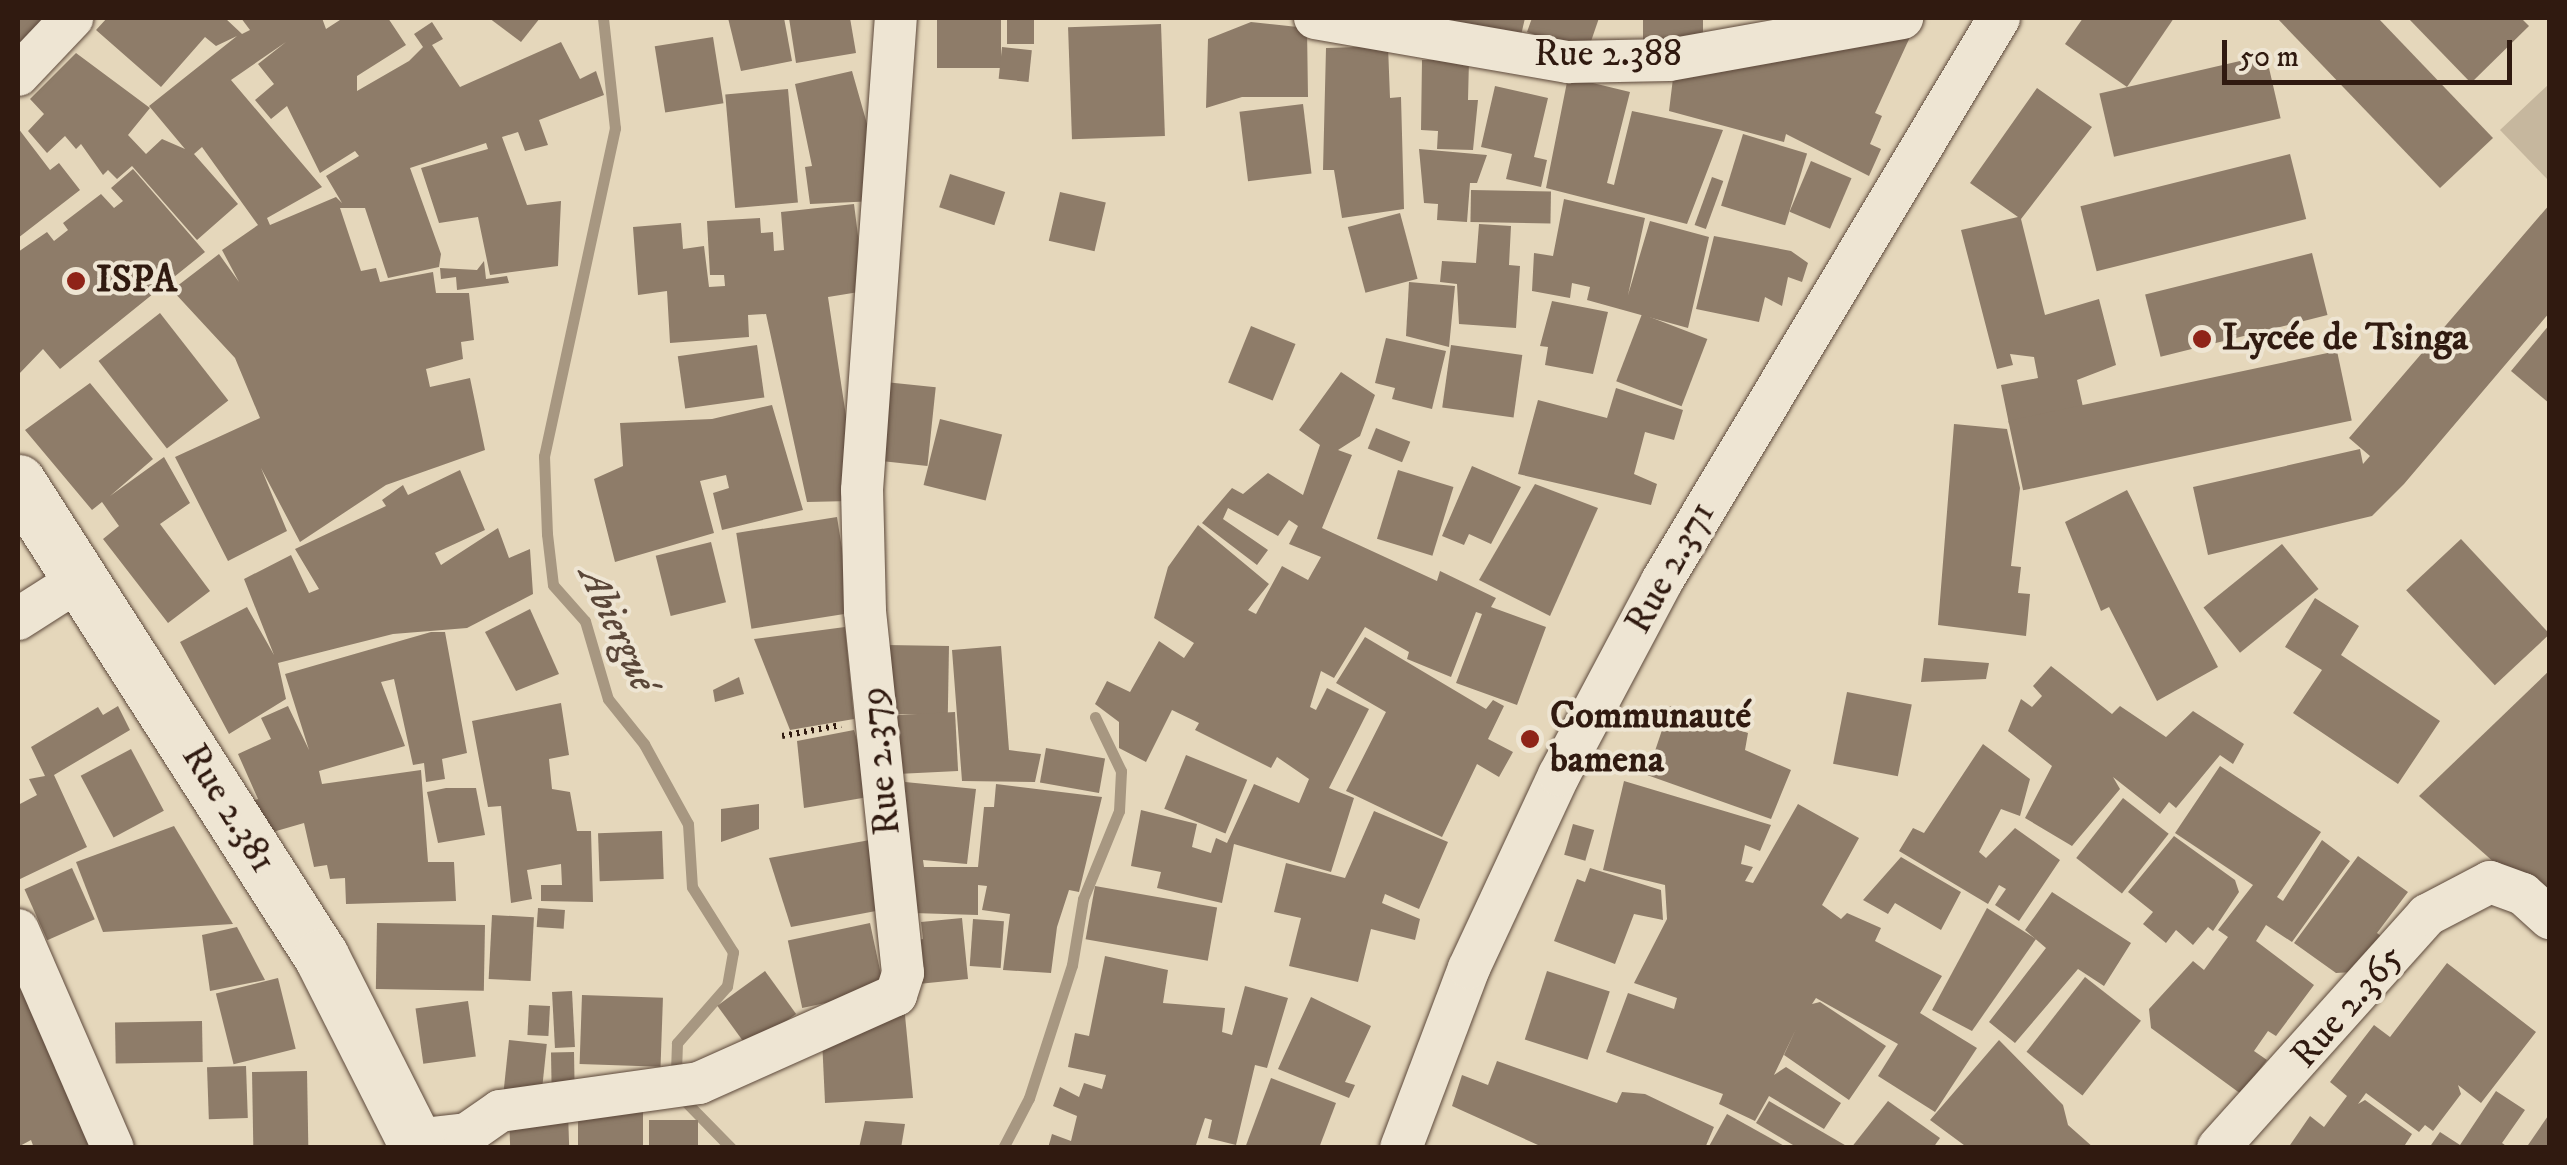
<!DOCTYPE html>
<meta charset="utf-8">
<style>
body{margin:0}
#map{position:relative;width:2567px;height:1165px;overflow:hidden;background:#e5d7bb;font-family:"IM FELL DW Pica",serif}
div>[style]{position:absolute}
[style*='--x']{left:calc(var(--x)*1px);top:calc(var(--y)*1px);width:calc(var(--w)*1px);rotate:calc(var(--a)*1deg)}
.green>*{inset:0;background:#c6b79e}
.stream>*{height:11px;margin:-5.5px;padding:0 5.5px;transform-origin:5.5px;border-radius:5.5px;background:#a79781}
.building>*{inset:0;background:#8e7c69;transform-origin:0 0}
.path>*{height:6px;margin-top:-3px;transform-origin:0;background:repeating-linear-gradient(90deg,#301a10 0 2.5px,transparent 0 7.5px)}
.roads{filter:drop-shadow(0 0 2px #5d493b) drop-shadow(0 0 2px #5d493b)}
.street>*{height:42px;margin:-21px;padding:0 21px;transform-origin:21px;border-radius:21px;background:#eee5d3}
.secondary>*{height:55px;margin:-27.5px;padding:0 27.5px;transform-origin:27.5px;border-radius:27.5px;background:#eee5d3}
.dots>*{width:28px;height:28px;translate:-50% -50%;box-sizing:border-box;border:5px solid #eee5d3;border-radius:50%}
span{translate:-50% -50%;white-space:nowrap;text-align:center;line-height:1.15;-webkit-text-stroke:8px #eee5d3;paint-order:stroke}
.street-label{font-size:38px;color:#301a10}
.poi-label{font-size:38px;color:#301a10;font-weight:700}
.left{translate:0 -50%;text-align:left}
.water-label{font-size:40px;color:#5a4638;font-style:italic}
.frame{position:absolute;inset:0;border:20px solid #301a10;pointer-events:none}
.scale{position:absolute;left:2222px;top:40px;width:290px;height:45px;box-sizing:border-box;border:5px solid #301a10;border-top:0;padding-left:12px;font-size:30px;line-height:35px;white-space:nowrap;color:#301a10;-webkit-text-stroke:8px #eee5d3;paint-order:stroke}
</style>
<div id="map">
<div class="green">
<i style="clip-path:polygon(2549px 84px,2549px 181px,2500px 130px)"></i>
</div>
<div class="stream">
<i style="--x:603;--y:18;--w:111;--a:83.8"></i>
<i style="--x:615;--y:128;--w:336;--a:102.2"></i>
<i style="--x:544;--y:456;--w:78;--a:87.8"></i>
<i style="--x:547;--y:534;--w:51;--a:83.3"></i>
<i style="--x:553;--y:585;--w:48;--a:48.4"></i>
<i style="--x:585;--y:621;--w:81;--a:73.6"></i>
<i style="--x:608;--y:699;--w:58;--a:51.3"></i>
<i style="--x:644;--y:744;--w:91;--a:61.2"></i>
<i style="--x:688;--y:824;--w:63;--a:86.4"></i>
<i style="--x:692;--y:887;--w:77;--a:57.8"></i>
<i style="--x:733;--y:952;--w:35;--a:100"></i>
<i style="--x:727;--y:986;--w:76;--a:131.3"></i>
<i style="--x:677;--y:1043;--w:36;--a:92"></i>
<i style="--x:684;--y:1100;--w:67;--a:45.6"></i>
<i style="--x:1003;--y:1148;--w:56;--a:-62.5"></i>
<i style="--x:1029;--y:1098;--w:140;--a:-72.1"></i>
<i style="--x:1072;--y:965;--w:67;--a:-80.5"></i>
<i style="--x:1083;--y:899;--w:95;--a:-67.8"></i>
<i style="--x:1119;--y:811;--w:40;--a:-87.1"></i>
<i style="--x:1121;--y:771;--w:60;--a:-115.7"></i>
</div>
<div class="building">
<i style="clip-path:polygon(18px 18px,68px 18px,18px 63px)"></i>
<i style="clip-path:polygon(evenodd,107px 18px,225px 18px,242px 34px,250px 30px,241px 18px,322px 18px,326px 29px,343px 18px,388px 18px,406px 45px,357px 76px,357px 91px,409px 61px,423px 47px,414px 34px,432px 22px,443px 39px,432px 45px,460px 87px,561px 42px,580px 79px,596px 71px,604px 95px,539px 120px,548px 145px,525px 151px,518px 132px,502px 137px,527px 205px,561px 201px,558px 266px,490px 275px,478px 217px,439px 223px,421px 168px,488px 149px,486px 143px,410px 168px,441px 254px,439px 267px,388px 278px,365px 208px,340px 208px,361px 271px,376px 268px,380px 282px,433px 272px,436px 293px,469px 293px,474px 340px,461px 342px,463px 359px,426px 369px,430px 387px,470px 378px,485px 450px,386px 485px,300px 542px,261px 468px,287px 531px,228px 561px,175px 457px,260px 418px,235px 358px,172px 290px,219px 254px,239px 282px,222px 250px,258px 225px,202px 147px,194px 154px,238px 204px,197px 240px,132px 166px,117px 179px,108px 170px,103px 175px,81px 144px,76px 149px,65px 136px,47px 153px,28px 131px,44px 114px,30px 99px,76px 53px,150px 108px,128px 135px,146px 154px,162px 139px,185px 149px,149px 106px,237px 36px,216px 46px,205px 37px,161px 87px,96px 30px,107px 18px,286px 42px,258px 64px,274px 84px,255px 100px,271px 119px,287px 106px,320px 173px,355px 151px,359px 156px,326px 176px,342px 203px,336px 197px,270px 225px,267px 218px,322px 187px,231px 80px,286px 42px)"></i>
<i style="clip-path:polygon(489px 18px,540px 18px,521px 42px)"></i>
<i style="clip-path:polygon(728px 18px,784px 18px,792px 61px,741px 71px)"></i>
<i style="clip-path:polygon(789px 18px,850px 18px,856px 53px,796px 63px)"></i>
<i style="left:937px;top:18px;width:64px;height:50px"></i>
<i style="left:1007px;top:18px;width:27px;height:26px"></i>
<i style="clip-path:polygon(1443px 18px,1525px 18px,1519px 44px,1441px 29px)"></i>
<i style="clip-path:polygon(1532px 18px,1599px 18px,1587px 53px,1527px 32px)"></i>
<i style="left:1643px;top:18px;width:60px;height:28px"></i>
<i style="clip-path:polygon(2083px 18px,2174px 18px,2127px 87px,2065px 44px)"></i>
<i style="clip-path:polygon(2277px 18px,2378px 18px,2493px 138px,2440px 188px)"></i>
<i style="clip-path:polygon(2408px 18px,2521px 18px,2529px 26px,2471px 83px)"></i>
<i style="clip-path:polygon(1251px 22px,1307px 28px,1308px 97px,1242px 97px,1206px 108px,1208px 39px)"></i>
<i style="left:1161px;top:24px;width:112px;height:93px;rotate:88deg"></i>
<i style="left:713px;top:37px;width:67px;height:59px;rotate:81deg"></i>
<i style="clip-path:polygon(1910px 37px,1875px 113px,1882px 116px,1870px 144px,1881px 149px,1869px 176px,1786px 134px,1784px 142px,1669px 111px,1674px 70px)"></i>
<i style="clip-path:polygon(1388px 46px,1390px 98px,1401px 97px,1404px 209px,1342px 218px,1334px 170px,1323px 170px,1326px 48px)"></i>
<i style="left:1002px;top:47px;width:30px;height:32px;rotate:6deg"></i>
<i style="left:2266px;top:55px;width:65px;height:171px;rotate:77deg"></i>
<i style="clip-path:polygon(1422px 60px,1469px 60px,1468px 100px,1478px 100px,1473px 150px,1437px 149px,1438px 131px,1421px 130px)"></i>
<i style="clip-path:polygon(852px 71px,875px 152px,876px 201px,810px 204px,805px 167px,812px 166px,795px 84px)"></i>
<i style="clip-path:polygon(1568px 77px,1630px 92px,1607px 183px,1614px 185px,1632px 111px,1723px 130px,1687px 224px,1546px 188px)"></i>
<i style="clip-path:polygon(1495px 86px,1548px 98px,1534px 157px,1547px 160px,1541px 187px,1506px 179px,1512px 154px,1481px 147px)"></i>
<i style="clip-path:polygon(2037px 88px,2092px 127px,2021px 219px,2045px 315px,2099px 299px,2116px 365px,2077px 380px,2083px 407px,2009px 424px,2001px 385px,2038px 378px,2034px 357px,2010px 354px,2013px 365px,1997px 369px,1961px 230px,2018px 217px,1970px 183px)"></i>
<i style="left:788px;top:89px;width:114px;height:63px;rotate:85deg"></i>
<i style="left:1303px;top:104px;width:70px;height:64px;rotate:83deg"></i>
<i style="clip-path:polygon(18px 128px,50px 170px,59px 163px,80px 190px,18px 238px)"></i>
<i style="left:1743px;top:134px;width:67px;height:75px;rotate:17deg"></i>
<i style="clip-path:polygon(1419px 149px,1487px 155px,1477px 183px,1470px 183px,1467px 222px,1437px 220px,1438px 204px,1424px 203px)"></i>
<i style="left:2290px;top:154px;width:67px;height:216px;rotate:76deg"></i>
<i style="left:1811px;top:161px;width:44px;height:55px;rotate:23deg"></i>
<i style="clip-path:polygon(133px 169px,205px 252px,60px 369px,43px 349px,18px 375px,18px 252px,47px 232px,54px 241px,68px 230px,63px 223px,101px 194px,114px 208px,123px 201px,111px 188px)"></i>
<i style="left:950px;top:174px;width:58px;height:35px;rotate:18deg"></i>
<i style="left:1712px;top:177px;width:12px;height:51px;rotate:20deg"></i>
<i style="left:1471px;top:190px;width:80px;height:32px;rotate:1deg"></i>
<i style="left:1060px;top:192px;width:47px;height:50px;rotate:13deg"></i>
<i style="clip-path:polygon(1564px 199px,1645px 218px,1628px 295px,1650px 221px,1709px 237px,1688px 328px,1587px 300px,1590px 287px,1572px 283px,1570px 298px,1532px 291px,1534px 253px,1553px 256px)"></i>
<i style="clip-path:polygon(854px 204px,865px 291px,828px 297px,854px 469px,850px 501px,807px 502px,766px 314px,748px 315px,749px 337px,670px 343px,667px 291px,638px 295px,633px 227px,681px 223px,683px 249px,704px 246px,709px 287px,725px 286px,724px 275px,710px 275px,707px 221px,760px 218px,761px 233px,773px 232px,774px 251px,784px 250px,781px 212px)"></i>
<i style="clip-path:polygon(2550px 204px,2550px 312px,2404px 484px,2372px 516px,2208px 555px,2193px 487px,2360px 449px,2363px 464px,2370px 456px,2349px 438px)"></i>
<i style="left:1400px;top:213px;width:68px;height:54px;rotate:75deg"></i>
<i style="clip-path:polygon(1479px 224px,1511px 226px,1509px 265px,1520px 266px,1516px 328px,1459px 324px,1457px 284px,1440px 282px,1442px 261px,1476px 263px)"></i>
<i style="clip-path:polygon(1714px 236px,1791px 251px,1808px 263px,1802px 282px,1788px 277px,1782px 306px,1765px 297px,1759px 322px,1696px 309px)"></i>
<i style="left:2312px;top:253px;width:64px;height:172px;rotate:76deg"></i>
<i style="clip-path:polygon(484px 261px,486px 279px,507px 276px,509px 283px,457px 290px,456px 277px,441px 279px,440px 268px,477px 270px)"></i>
<i style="clip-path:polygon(1409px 282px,1455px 286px,1449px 347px,1406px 336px)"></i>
<i style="clip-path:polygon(1552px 301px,1608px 312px,1593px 374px,1545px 365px,1548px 347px,1540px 346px)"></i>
<i style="left:160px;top:313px;width:111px;height:78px;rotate:52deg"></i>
<i style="left:1642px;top:314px;width:70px;height:72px;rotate:21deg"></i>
<i style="clip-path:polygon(2550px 324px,2550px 404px,2511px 371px)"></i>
<i style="left:1251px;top:326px;width:48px;height:61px;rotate:22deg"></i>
<i style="clip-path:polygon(1386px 338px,1446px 351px,1432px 409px,1392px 399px,1395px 388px,1375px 383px)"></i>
<i style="left:757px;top:345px;width:53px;height:80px;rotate:82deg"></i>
<i style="left:1451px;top:345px;width:72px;height:63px;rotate:8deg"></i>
<i style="left:2337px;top:351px;width:71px;height:336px;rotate:78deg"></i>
<i style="clip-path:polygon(1341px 372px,1375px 395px,1360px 436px,1338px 450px,1352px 455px,1322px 528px,1437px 581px,1440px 571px,1496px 598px,1491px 607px,1546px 627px,1517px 705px,1456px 683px,1482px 614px,1476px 612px,1451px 677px,1407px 659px,1409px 652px,1365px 627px,1334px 678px,1321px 671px,1310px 707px,1316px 710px,1327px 688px,1369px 709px,1329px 788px,1354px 798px,1331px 872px,1234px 844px,1222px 903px,1157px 888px,1161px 872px,1131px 866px,1141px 810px,1197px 824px,1192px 847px,1211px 853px,1216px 838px,1227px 843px,1254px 784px,1299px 803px,1309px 779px,1277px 757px,1271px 768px,1195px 730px,1199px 723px,1172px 710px,1146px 762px,1119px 748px,1119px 722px,1095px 704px,1107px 681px,1130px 692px,1159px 641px,1184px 658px,1194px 643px,1154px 618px,1168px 567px,1198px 525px,1269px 584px,1248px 610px,1256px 614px,1282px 566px,1308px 580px,1321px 557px,1289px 544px,1298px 526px,1289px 520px,1278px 536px,1228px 508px,1223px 519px,1268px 550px,1257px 565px,1202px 523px,1232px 488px,1243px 494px,1268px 473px,1303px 495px,1320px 445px,1299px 430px)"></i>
<i style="left:885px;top:382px;width:51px;height:79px;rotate:6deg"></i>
<i style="clip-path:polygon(90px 383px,153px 459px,110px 496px,164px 457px,190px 503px,160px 524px,210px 591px,168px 623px,103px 539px,119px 526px,102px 502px,92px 510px,25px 430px)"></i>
<i style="clip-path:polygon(1616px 388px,1683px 410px,1674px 440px,1645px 432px,1634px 474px,1657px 484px,1651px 505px,1518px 474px,1538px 400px,1607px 418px)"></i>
<i style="clip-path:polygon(772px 405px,803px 510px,722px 530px,713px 493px,729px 488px,726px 475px,700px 481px,714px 533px,615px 562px,594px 479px,623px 466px,620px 423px,712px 419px)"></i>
<i style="left:940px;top:419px;width:64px;height:68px;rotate:14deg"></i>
<i style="clip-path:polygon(1954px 424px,2007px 429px,2020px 488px,2011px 566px,2021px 567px,2018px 593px,2030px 594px,2026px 636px,1938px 625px)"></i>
<i style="left:1376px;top:428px;width:37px;height:22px;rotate:22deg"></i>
<i style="clip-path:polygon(1472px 466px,1521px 487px,1491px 544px,1469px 534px,1464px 545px,1442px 536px)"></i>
<i style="clip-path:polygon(460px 470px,485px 530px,435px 553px,441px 565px,498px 528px,509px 558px,530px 549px,533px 594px,467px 628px,393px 634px,278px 663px,286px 699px,229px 734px,180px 642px,247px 607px,274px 655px,244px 579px,291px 555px,309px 593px,319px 589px,295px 549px,386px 506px,382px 500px,403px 485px,408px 495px)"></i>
<i style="left:1398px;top:470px;width:58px;height:72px;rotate:17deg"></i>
<i style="clip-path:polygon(1535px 484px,1598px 508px,1550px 616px,1479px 580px)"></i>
<i style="clip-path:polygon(2127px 490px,2218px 667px,2157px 701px,2109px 607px,2101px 611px,2065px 522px)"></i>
<i style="left:837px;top:517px;width:97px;height:102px;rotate:81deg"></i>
<i style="left:2461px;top:539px;width:130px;height:75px;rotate:47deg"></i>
<i style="left:711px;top:542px;width:62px;height:57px;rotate:76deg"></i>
<i style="left:2282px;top:544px;width:58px;height:101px;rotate:51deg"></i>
<i style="clip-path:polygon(2315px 598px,2359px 626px,2341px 655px,2440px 721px,2398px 784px,2293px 713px,2322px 670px,2285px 647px)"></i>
<i style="clip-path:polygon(530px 609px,559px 674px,516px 691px,485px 632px)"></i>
<i style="clip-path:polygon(845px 627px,854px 719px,790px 730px,754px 639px)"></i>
<i style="clip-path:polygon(431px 632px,445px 632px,467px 753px,442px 759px,445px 779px,426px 782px,424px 763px,413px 765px,394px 679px,381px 682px,405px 746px,319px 771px,322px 784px,421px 770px,428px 862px,454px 862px,456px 901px,346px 904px,345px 878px,330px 879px,327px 865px,314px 867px,304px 823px,259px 836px,247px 803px,258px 799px,238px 754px,271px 739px,261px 718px,288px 706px,309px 750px,285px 674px)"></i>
<i style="clip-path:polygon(1365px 637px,1486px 709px,1493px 700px,1504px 706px,1488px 739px,1513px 752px,1499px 777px,1477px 764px,1442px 837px,1346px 791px,1386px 712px,1336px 683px)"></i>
<i style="left:887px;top:645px;width:62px;height:69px;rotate:1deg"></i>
<i style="clip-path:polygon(1001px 646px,1009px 750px,1041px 754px,1035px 782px,962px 781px,952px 650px)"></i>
<i style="clip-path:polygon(1924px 658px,1989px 663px,1986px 679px,1921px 682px)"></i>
<i style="clip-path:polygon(2051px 666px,2112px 714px,2120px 706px,2166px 737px,2193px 711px,2244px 744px,2233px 764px,2220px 755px,2176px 808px,2169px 802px,2160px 814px,2113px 777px,2120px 789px,2072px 846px,2025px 818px,2052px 766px,2008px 731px,2021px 699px,2032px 707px,2042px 696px,2033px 686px)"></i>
<i style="clip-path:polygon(2550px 670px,2550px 892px,2538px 901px,2419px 796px)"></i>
<i style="clip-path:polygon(739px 677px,744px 694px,715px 702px,713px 690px)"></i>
<i style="left:1847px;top:692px;width:66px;height:73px;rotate:11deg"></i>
<i style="clip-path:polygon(561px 703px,569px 755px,549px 759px,552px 789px,570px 792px,577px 831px,591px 831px,593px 902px,541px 901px,541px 885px,562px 885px,561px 864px,527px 870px,532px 899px,511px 903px,501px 806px,488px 807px,472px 721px)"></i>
<i style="clip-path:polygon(118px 706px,130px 730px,54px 775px,87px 847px,18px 880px,18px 805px,37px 795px,29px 779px,45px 776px,31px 747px,98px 707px,103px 715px)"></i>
<i style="clip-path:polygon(1670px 706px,1748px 733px,1745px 750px,1791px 770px,1771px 819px,1647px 775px)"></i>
<i style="left:955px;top:712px;width:59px;height:61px;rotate:87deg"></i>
<i style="clip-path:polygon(854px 730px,874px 796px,804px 808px,797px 741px)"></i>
<i style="clip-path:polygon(1983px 744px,2030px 779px,2020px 816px,2001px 809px,1979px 852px,1986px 858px,2015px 828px,2060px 860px,2019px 921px,1995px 905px,2006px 889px,1999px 885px,1988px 904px,1899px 851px,1913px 828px,1924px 833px)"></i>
<i style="left:1046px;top:748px;width:60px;height:35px;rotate:10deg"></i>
<i style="left:131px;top:749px;width:70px;height:57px;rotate:62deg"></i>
<i style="left:1186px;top:755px;width:66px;height:58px;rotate:22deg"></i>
<i style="clip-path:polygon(2220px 766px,2321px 832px,2277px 897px,2283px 901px,2322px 840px,2350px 861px,2292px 942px,2266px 925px,2256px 941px,2314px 985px,2276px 1036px,2268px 1031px,2254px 1051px,2267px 1060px,2241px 1094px,2151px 1028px,2149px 1009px,2193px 961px,2204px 970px,2228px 937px,2218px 930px,2253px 885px,2175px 833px)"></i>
<i style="clip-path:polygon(1624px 781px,1771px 825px,1760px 851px,1745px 845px,1741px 864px,1753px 867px,1745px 881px,1753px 883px,1798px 804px,1859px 838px,1822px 905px,1841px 919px,1847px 913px,1881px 928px,1875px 941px,1942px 976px,1920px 1013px,1977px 1048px,1935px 1112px,1878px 1076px,1898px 1044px,1816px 998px,1812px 1004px,1820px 1002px,1886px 1046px,1849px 1100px,1784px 1055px,1796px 1029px,1774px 1075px,1786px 1067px,1841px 1103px,1824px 1129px,1769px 1096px,1755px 1121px,1719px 1104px,1723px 1094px,1606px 1052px,1628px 993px,1674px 1009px,1677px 998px,1634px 983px,1667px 919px,1665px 885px,1603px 870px)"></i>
<i style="clip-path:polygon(905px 782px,976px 789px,967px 864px,923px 860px,924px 867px,978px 867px,984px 807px,994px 807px,996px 784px,1102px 797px,1079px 892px,1069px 890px,1057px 927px,1051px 973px,1003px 970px,1010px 914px,982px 910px,987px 886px,978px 885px,978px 915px,913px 913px,897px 856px)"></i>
<i style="clip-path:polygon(446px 788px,476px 788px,485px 835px,438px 843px,427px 792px)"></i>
<i style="left:2123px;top:798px;width:58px;height:76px;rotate:38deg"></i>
<i style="clip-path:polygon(759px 804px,759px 829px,721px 842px,721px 809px)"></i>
<i style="clip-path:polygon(1374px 811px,1448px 842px,1419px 909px,1385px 894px,1382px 903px,1420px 919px,1415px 940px,1371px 929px,1358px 982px,1289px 966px,1301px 918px,1274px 912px,1286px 863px,1345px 878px)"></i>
<i style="left:1573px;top:824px;width:22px;height:32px;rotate:16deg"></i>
<i style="clip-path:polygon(174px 826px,233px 924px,103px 932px,76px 862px)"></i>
<i style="left:662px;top:831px;width:48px;height:64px;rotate:88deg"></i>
<i style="clip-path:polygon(2174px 836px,2235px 880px,2239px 892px,2213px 931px,2208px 927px,2193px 945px,2176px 930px,2166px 943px,2143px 924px,2153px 912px,2128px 892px)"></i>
<i style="clip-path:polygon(870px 840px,876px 911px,791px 927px,769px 858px)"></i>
<i style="clip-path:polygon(2358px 856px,2408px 892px,2377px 933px,2385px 939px,2354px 972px,2336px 973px,2294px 943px)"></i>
<i style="clip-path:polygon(1901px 857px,1961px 892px,1941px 930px,1895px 903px,1888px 914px,1863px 900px)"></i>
<i style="left:72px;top:868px;width:56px;height:52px;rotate:66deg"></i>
<i style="clip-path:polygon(1590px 868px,1661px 890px,1663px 920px,1634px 914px,1615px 964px,1554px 941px,1577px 879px,1585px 882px)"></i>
<i style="left:1095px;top:886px;width:124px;height:54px;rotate:10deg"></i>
<i style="clip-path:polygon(2052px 892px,2131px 943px,2104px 986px,2078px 969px,2015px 1043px,1989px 1022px,2046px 948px,2025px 930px)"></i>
<i style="left:538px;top:908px;width:27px;height:19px;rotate:4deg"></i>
<i style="clip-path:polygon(1987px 908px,2036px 939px,1972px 1031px,1932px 1010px)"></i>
<i style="left:492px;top:915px;width:42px;height:64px;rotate:3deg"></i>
<i style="clip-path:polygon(962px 918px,968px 979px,918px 984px,913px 941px,923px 939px,921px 922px)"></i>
<i style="left:973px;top:919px;width:31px;height:47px;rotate:4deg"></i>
<i style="left:377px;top:923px;width:108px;height:66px;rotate:1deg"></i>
<i style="left:870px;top:923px;width:69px;height:84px;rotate:78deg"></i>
<i style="clip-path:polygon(237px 927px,265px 980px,210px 991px,202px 935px)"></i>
<i style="clip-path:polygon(18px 945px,100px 1148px,34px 1148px,31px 1140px,18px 1147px)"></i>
<i style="clip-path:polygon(1105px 956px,1168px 970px,1163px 1003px,1225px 1008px,1222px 1032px,1232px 1035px,1245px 986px,1288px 998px,1267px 1068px,1255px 1065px,1236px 1145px,1208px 1138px,1212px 1120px,1205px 1118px,1195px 1148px,1048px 1148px,1052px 1134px,1071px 1141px,1077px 1116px,1053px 1106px,1060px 1087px,1079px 1097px,1084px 1083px,1102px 1089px,1106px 1075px,1068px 1067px,1075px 1033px,1089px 1036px)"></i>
<i style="clip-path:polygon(2447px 963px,2536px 1032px,2481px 1103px,2458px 1085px,2461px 1094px,2433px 1131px,2425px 1125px,2419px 1132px,2366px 1093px,2358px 1104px,2365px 1100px,2412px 1134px,2403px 1148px,2288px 1148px,2310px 1116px,2324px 1127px,2347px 1096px,2330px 1082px,2374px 1025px,2390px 1037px)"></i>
<i style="left:765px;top:971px;width:53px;height:59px;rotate:54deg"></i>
<i style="left:1547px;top:971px;width:66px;height:72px;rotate:18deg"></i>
<i style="left:2085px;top:977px;width:71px;height:95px;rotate:38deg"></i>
<i style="left:278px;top:978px;width:73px;height:64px;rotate:76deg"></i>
<i style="left:572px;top:991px;width:56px;height:20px;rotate:87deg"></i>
<i style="left:582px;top:995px;width:81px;height:69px;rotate:2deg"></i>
<i style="clip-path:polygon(1311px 997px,1371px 1026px,1345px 1082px,1355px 1085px,1349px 1098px,1278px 1069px)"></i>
<i style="left:468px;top:1001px;width:56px;height:53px;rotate:82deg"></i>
<i style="left:529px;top:1005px;width:21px;height:30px;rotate:3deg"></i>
<i style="clip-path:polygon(904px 1005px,913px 1098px,825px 1103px,822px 1039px)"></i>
<i style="left:202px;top:1021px;width:41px;height:87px;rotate:89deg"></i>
<i style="left:509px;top:1040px;width:38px;height:60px;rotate:6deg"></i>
<i style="clip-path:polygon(1999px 1040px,2063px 1105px,2068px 1125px,2094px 1148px,1968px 1148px,1930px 1120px)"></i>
<i style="left:574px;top:1052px;width:44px;height:23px;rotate:89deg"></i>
<i style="clip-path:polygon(1497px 1061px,1617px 1103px,1622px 1092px,1645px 1094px,1714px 1127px,1705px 1148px,1538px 1145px,1452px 1106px,1462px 1075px,1488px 1085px)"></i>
<i style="left:246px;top:1066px;width:52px;height:39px;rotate:88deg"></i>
<i style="left:307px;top:1071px;width:77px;height:55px;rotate:89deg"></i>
<i style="clip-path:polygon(1271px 1078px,1336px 1103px,1319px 1148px,1245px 1148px)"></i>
<i style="clip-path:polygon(2496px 1091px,2525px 1110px,2502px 1143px,2509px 1148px,2429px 1148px,2440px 1132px,2460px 1145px)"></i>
<i style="clip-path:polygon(1769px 1101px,1850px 1148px,1798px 1148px,1756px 1123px)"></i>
<i style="clip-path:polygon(1888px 1101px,1940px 1138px,1933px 1148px,1851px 1148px)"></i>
<i style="left:578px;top:1109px;width:65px;height:39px"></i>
<i style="left:568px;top:1113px;width:35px;height:59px;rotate:88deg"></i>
<i style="clip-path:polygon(2550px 1113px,2550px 1148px,2526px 1148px)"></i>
<i style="clip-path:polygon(1727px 1114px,1788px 1148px,1708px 1148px)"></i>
<i style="left:649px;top:1120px;width:49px;height:28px"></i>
<i style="clip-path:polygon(865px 1121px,905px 1124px,901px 1148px,859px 1148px)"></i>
</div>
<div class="path">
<i style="--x:782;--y:736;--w:60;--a:-10.6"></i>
</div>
<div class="roads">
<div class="street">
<i style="--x:1315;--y:18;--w:257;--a:9.9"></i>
<i style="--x:1568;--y:62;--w:101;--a:-1.1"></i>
<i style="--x:1669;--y:60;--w:237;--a:-10.2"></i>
<i style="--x:18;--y:75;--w:79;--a:-46.5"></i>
<i style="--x:18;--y:619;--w:76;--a:-32.6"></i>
<i style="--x:18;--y:930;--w:238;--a:66.5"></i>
<i style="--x:414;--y:1140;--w:53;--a:-6.5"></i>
<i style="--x:467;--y:1134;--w:40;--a:-34.9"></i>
<i style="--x:500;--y:1111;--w:201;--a:-8"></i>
<i style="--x:699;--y:1083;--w:216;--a:-24.1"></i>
<i style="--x:896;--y:995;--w:23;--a:-72"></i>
<i style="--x:903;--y:973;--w:364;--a:-96"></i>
<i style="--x:865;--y:611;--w:121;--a:-91.4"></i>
<i style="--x:862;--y:490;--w:473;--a:-85.9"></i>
<i style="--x:1401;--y:1148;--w:192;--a:-69.3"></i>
<i style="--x:1469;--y:968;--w:213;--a:-65"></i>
<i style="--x:1559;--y:775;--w:220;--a:-62"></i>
<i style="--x:1662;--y:581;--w:656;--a:-59.1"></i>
<i style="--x:2218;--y:1148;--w:313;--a:-48.1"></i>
<i style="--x:2427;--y:915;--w:71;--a:-27.6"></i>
<i style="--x:2490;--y:882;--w:35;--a:20"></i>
<i style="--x:2523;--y:894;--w:36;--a:42"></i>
</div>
<div class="secondary">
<i style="--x:18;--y:482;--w:563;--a:57.41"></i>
<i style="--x:321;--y:956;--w:215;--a:63.2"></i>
</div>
</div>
<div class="dots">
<i style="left:76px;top:281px;background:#8f2418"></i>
<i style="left:2202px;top:339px;background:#8f2418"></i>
<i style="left:1530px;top:739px;background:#8f2418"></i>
</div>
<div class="street-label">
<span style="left:1608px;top:55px">Rue 2.388</span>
<span style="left:1671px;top:568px;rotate:-61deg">Rue 2.371</span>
<span style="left:881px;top:761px;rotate:-96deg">Rue 2.379</span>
<span style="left:228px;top:809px;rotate:58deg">Rue 2.381</span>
<span style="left:2348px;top:1007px;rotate:-49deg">Rue 2.365</span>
</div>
<div class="poi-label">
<span class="left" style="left:96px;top:281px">ISPA</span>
<span class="left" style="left:2222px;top:339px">Lycée de Tsinga</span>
<span class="left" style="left:1550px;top:739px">Communauté<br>bamena</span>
</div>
<div class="water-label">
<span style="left:617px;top:629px;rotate:65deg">Abiergué</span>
</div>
<div class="frame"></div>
<div class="scale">50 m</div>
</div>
